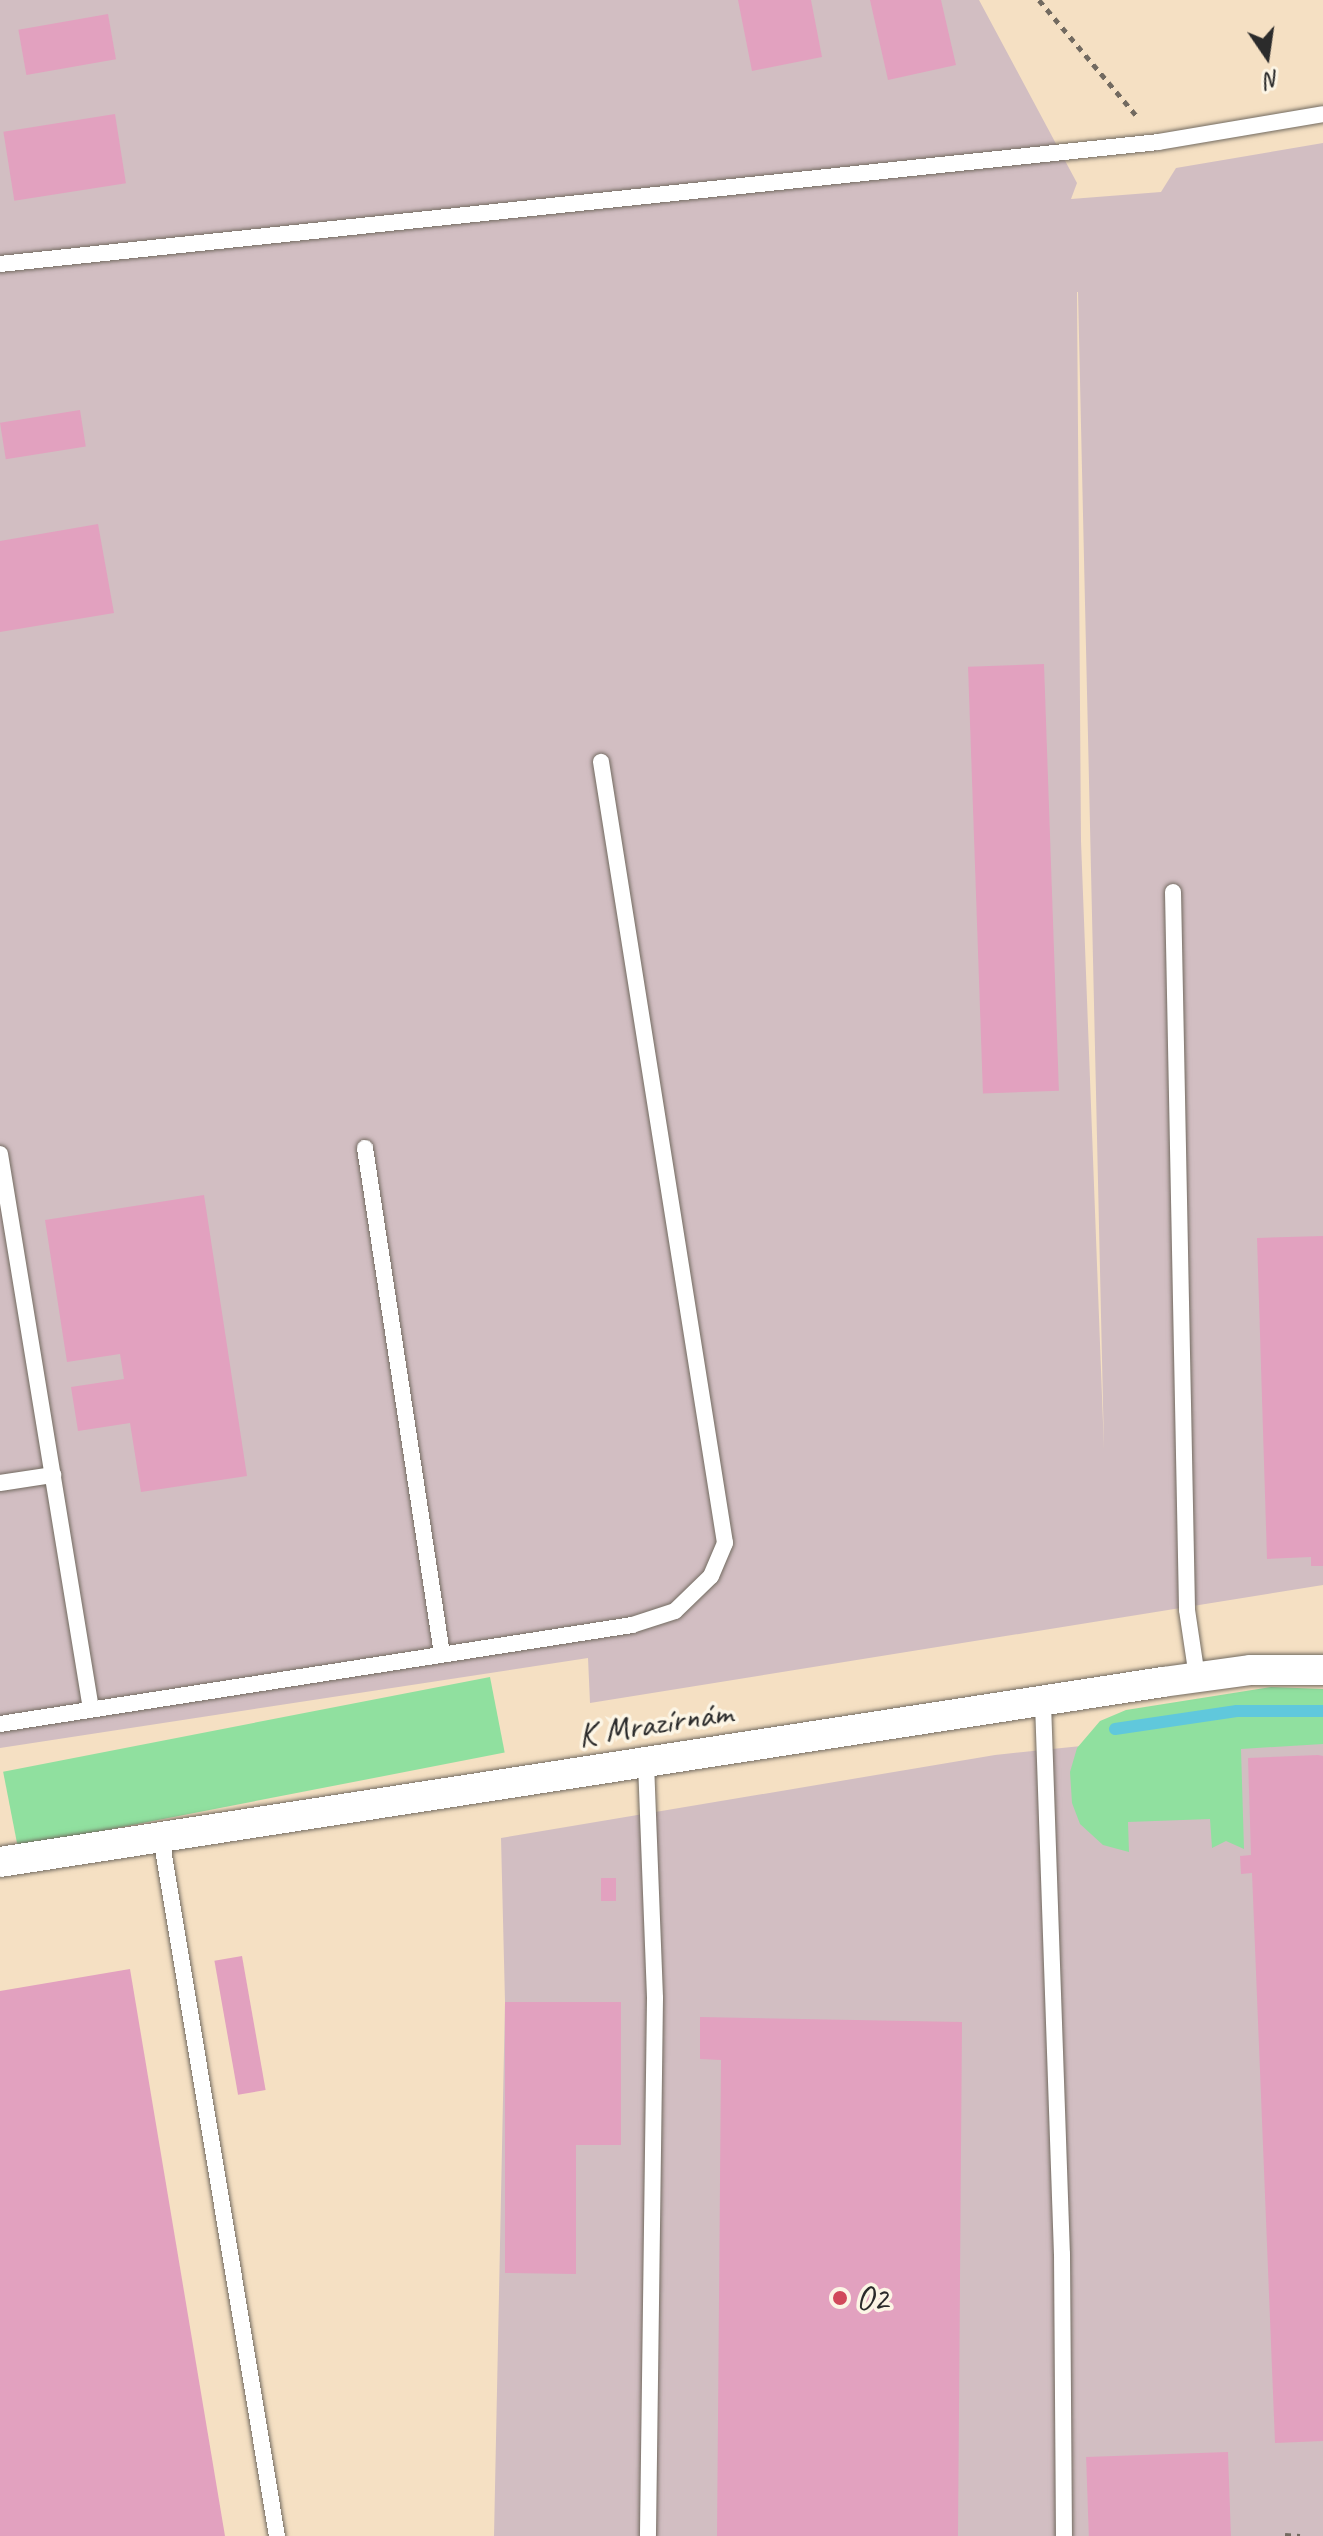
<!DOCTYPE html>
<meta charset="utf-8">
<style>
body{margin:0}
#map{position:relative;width:1323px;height:2536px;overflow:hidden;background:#f5e0c3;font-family:Caveat,sans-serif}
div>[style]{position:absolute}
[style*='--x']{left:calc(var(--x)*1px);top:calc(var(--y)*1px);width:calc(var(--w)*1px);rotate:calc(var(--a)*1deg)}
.industrial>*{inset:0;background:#d2bec2}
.green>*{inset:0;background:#90e09f;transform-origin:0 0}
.stream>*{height:12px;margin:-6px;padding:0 6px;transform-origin:6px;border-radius:6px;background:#60c8dc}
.building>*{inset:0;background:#e2a1bf;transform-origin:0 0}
.path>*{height:5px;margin-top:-2.5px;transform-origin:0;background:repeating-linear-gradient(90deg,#726a60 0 6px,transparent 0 12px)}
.roads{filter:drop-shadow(0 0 2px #726a60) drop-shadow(0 0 2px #726a60)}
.lane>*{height:16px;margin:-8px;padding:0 8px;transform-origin:8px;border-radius:8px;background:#fff}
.street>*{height:30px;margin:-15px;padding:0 15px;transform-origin:15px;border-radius:15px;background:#fff}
.dots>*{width:22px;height:22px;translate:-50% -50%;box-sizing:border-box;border:4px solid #fcf5e5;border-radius:50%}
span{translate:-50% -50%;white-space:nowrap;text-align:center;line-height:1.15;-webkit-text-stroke:7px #fcf5e5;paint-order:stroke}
.street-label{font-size:34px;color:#2b2b2b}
.poi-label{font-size:34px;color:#2b2b2b}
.left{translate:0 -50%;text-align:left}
.north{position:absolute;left:1227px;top:16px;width:80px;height:80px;-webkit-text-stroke:6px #fcf5e5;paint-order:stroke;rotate:167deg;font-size:22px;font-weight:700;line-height:32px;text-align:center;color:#2b2b2b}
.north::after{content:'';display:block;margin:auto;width:28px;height:36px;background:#2b2b2b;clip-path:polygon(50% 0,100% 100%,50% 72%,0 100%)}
</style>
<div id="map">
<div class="industrial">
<i style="clip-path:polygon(evenodd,0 0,979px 0,1077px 183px,1071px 199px,1161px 192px,1176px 168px,1323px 143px,1323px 1585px,590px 1703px,588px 1658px,0 1748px,0 0,1077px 292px,1078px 292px,1104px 1449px,1081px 841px,1077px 292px)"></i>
<i style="clip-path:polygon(1323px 1721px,1323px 2536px,494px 2536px,505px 2002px,501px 1838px,995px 1755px)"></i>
</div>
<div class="green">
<i style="left:490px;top:1677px;width:77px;height:496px;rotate:79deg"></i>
<i style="clip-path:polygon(1271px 1687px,1323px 1689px,1323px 1709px,1228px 1710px,1121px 1727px,1267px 1711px,1323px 1713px,1323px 1744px,1241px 1749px,1244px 1849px,1226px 1841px,1212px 1848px,1210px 1819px,1128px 1822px,1129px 1852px,1103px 1845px,1080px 1824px,1072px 1803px,1070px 1772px,1077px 1748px,1100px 1721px,1126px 1710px)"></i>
</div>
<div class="stream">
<i style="--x:1115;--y:1729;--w:123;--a:-8.4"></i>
<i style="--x:1237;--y:1711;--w:86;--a:0"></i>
</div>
<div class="building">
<i style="clip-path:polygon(738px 0,811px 0,822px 57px,752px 71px)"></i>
<i style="clip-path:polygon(870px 0,941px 0,956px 65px,888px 80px)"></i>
<i style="left:108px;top:14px;width:46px;height:91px;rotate:80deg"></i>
<i style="left:115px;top:114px;width:70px;height:113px;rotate:81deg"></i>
<i style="left:80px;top:410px;width:37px;height:81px;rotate:81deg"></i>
<i style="clip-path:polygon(98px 524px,114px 613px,0 632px,0 541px)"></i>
<i style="left:1044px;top:664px;width:427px;height:76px;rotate:88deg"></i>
<i style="clip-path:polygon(204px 1195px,247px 1476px,141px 1492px,130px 1423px,78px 1431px,71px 1387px,124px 1379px,120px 1354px,67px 1362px,45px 1220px)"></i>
<i style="clip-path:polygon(1323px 1236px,1323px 1566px,1311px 1566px,1311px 1557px,1267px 1559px,1257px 1238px)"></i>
<i style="clip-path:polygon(1318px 1755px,1323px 1756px,1323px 2441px,1275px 2443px,1252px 1873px,1241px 1874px,1240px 1856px,1251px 1855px,1248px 1758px)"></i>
<i style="left:601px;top:1878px;width:15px;height:23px"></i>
<i style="left:242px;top:1956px;width:136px;height:28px;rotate:80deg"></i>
<i style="clip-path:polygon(130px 1969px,225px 2536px,0 2536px,0 1991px)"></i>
<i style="clip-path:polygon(505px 2002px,621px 2002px,621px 2145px,576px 2145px,576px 2274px,505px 2273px)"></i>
<i style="clip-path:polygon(700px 2017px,962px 2022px,958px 2536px,717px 2536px,721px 2060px,700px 2059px)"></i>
<i style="left:1228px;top:2452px;width:84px;height:142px;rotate:88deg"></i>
</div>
<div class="path">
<i style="--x:1039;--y:0;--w:150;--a:49.9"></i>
<i style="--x:1285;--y:2535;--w:15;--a:4"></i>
</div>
<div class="roads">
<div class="lane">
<i style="--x:0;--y:264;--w:1164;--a:-6.01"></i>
<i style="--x:1158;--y:142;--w:167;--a:-9.6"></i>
<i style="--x:1173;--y:892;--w:718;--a:88.88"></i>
<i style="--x:1187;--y:1610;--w:68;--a:81.5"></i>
<i style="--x:365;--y:1148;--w:512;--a:81.35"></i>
<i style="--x:0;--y:1154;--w:562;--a:80.69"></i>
<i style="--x:0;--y:1483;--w:54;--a:-8.6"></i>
<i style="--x:1043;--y:1703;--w:551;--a:88.03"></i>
<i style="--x:1062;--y:2254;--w:282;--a:89.6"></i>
<i style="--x:0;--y:1724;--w:640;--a:-8.9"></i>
<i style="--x:632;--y:1625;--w:45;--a:-18"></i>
<i style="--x:675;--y:1611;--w:50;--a:-44.2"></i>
<i style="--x:711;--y:1576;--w:36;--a:-67"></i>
<i style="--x:725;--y:1543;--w:791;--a:-99.02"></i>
<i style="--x:646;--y:1763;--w:235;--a:87.8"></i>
<i style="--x:655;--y:1998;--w:538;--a:90.75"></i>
<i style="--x:161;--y:1837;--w:709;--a:80.58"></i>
</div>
<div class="street">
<i style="--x:0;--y:1862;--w:1177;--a:-8.8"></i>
<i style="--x:1163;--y:1682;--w:89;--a:-7.8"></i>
<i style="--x:1251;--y:1670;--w:72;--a:0"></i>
</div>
</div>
<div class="dots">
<i style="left:840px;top:2298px;background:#d1495b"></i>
</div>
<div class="street-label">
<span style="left:655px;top:1723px;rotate:-9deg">K Mrazírnám</span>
</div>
<div class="poi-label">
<span class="left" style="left:856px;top:2298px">O2</span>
</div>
<div class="north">N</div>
</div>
